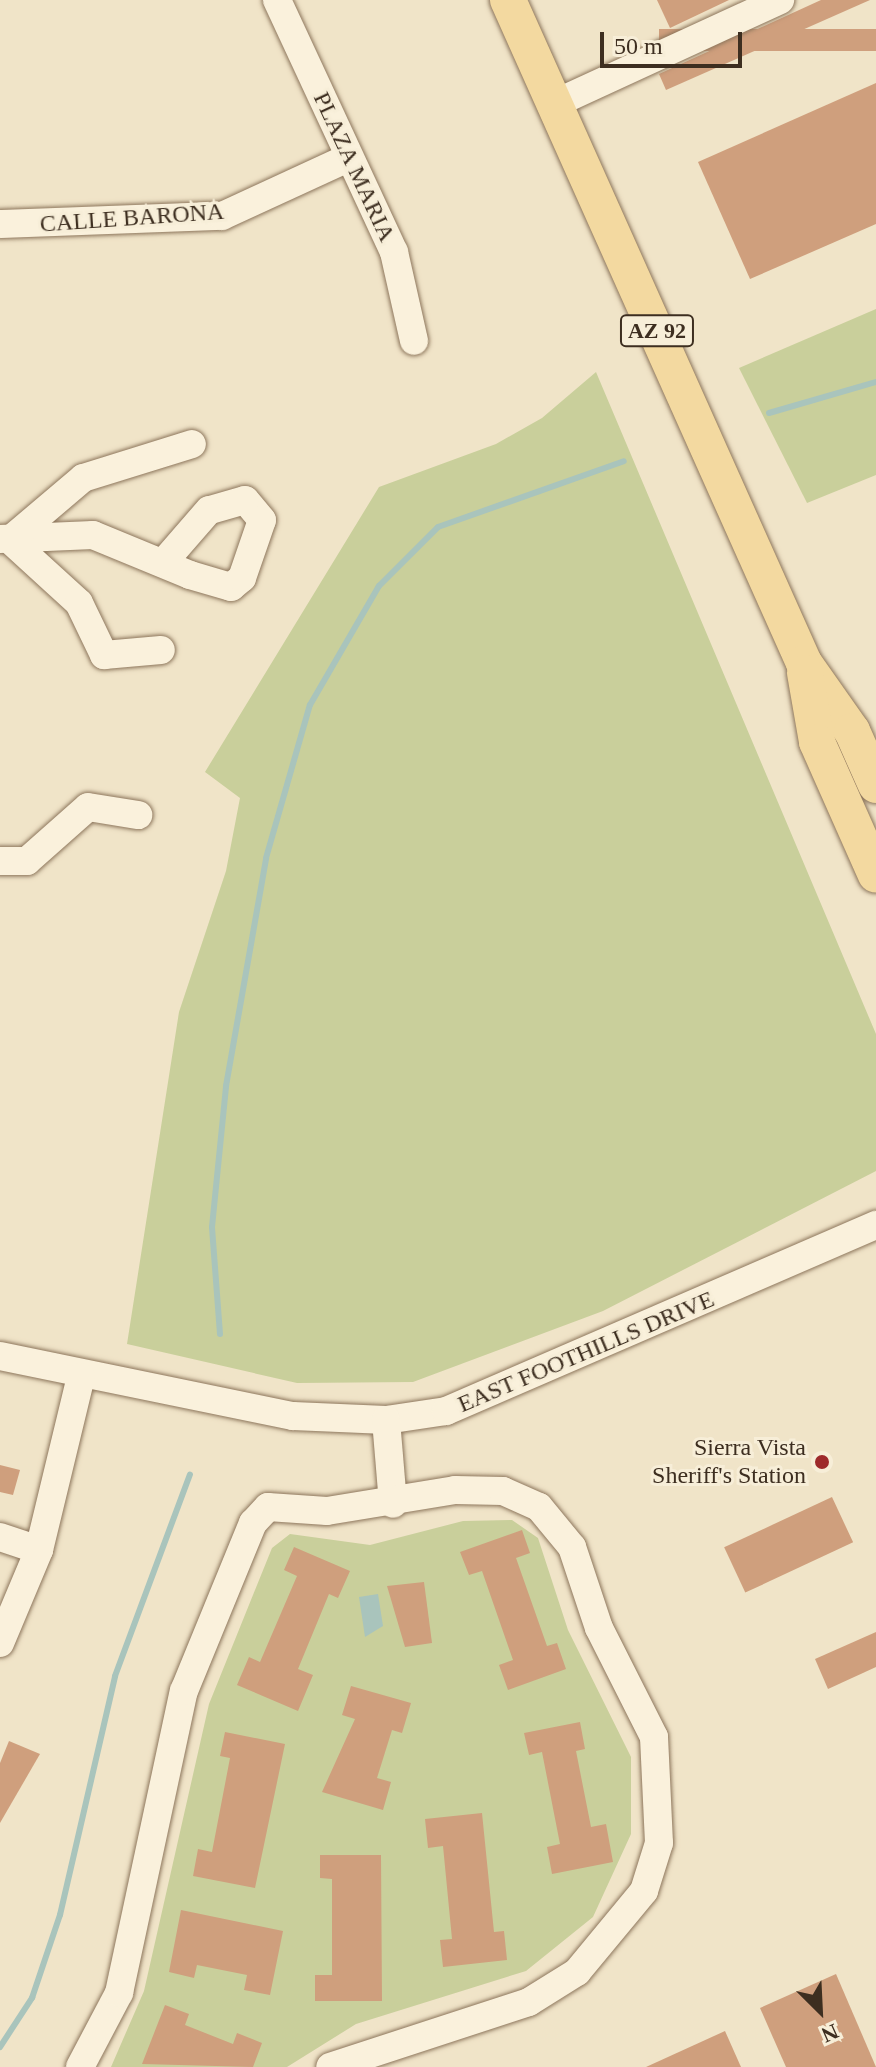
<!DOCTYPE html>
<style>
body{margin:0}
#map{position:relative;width:876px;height:2067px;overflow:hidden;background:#f0e4c8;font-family:Georgia,serif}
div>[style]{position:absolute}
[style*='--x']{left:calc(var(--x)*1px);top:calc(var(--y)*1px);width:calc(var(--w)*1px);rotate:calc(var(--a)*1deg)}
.green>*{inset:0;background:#c9cf9b}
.water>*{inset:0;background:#a9c4bc}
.stream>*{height:6px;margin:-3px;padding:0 3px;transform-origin:3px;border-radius:3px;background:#a9c4bc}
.building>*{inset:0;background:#cf9f7d;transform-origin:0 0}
.roads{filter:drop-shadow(0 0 2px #8d765c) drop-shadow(0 0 2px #8d765c)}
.minor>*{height:28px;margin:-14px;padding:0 14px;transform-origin:14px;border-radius:14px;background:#faf1dc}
.major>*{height:36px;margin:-18px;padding:0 18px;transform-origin:18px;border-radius:18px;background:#f3d9a0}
.dots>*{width:22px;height:22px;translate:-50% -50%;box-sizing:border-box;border:4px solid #f7eed8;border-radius:50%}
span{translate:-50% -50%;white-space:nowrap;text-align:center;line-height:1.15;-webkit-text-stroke:6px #f7eed8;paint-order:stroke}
.shield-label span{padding:2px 6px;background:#f7eed8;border:2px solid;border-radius:6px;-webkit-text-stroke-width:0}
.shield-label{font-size:22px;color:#3d2e20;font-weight:700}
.street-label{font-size:24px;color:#3d2e20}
.poi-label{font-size:24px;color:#3d2e20}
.right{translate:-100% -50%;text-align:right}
.north{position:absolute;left:780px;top:1971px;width:80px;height:80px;-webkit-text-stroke:6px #f7eed8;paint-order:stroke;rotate:156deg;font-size:22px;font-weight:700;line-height:32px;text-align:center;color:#3d2e20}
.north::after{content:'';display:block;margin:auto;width:28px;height:36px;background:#3d2e20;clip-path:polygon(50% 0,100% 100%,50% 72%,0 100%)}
.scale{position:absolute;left:600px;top:32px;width:142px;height:36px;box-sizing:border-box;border:4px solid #3d2e20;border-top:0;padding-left:10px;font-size:24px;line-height:28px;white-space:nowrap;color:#3d2e20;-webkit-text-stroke:6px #f7eed8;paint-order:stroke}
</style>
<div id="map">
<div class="green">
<i style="clip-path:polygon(876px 309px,876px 475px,807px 503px,739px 368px)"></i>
<i style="clip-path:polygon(596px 372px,876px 1034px,876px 1171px,603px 1311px,413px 1382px,297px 1383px,127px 1344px,179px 1012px,226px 871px,240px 798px,205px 772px,379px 487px,496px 444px,542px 418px)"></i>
<i style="clip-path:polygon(512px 1520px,538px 1538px,568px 1630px,631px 1757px,631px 1834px,593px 1917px,526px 1971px,356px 2024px,287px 2067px,111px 2067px,144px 1991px,209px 1704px,272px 1548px,290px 1534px,370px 1545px,463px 1521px)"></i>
</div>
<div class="water">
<i style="clip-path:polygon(378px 1594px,383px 1626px,365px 1637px,359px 1597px)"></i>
</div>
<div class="stream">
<i style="--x:769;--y:413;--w:111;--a:-16.2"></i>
<i style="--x:220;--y:1334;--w:107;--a:-94.3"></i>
<i style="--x:212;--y:1227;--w:142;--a:-84.3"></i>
<i style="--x:226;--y:1086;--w:231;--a:-80"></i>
<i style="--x:266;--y:858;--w:159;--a:-74"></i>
<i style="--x:310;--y:705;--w:138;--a:-59.9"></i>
<i style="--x:379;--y:586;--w:83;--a:-45"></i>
<i style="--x:438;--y:527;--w:197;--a:-19.5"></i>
<i style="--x:0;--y:2047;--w:59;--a:-56.9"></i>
<i style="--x:32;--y:1998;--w:88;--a:-71.4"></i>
<i style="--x:60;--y:1915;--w:245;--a:-77"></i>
<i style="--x:115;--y:1676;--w:215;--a:-69.6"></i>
</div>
<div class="building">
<i style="clip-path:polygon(657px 0,729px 0,670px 28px)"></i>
<i style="clip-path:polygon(821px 0,870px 0,666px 90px,659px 74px)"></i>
<i style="left:876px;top:29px;width:22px;height:217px;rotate:90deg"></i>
<i style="clip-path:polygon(876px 83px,876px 224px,750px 279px,698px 162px)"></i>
<i style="clip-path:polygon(0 1465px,20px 1470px,13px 1495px,0 1492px)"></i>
<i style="left:832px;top:1497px;width:50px;height:119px;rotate:65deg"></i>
<i style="clip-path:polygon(522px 1530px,530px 1553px,516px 1558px,547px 1646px,557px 1643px,566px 1669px,508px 1690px,499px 1665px,513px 1660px,482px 1571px,469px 1575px,460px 1552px)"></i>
<i style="clip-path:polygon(294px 1547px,350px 1571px,338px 1598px,329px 1594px,298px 1669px,313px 1675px,298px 1711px,237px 1685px,249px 1657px,260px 1662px,297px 1576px,284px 1570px)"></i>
<i style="clip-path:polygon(424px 1582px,432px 1643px,405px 1647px,387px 1586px)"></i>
<i style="clip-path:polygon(876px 1632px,876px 1667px,828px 1689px,815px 1659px)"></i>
<i style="clip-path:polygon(351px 1686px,411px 1703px,402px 1733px,392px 1730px,377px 1778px,391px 1782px,383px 1810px,322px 1792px,355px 1719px,342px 1715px)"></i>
<i style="clip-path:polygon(580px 1722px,585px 1749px,576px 1751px,591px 1827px,606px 1824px,613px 1862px,552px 1874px,547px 1847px,560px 1844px,542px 1752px,529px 1755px,524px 1733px)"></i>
<i style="clip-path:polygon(225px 1732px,285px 1744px,255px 1888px,193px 1876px,198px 1849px,212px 1852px,230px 1758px,220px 1756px)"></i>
<i style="clip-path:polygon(9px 1741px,40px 1754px,0 1823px,0 1763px)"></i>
<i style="clip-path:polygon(482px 1813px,494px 1932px,504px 1931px,507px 1960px,443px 1967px,440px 1940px,452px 1939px,443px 1846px,428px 1848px,425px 1819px)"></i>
<i style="clip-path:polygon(320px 1855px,381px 1855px,382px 2001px,315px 2001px,315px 1975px,332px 1975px,332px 1879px,320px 1878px)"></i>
<i style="clip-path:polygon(181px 1910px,283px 1931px,270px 1995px,244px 1990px,247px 1975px,197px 1965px,194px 1978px,169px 1972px)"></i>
<i style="clip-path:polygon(836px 1974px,876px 2067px,786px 2067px,760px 2008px)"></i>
<i style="clip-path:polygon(165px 2005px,189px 2014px,185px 2025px,233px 2044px,237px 2033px,262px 2043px,253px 2067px,142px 2064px)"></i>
<i style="clip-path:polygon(725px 2031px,741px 2067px,646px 2067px)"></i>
</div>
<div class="roads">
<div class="minor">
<i style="--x:277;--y:0;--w:278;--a:65.1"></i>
<i style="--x:394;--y:252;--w:91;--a:77.3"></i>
<i style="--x:554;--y:104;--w:249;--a:-24.7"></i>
<i style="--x:0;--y:224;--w:222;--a:-2.1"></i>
<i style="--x:222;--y:216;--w:139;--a:-24.7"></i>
<i style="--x:0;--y:539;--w:93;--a:-2.5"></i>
<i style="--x:93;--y:535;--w:105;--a:22.4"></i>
<i style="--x:190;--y:575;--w:43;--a:16.3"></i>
<i style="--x:231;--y:587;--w:14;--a:-39"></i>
<i style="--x:242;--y:578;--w:61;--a:-71"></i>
<i style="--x:262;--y:520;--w:26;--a:-130"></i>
<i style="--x:245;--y:500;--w:37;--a:164"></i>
<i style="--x:209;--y:510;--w:70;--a:131"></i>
<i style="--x:10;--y:540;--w:96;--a:-40.3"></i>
<i style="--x:83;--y:478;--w:114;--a:-17.3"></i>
<i style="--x:10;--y:540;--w:93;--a:42.4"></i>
<i style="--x:79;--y:603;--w:58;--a:64.3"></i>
<i style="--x:104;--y:655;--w:57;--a:-5"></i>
<i style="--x:0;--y:861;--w:27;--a:0"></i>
<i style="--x:27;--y:861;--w:81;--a:-41.5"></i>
<i style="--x:88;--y:807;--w:51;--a:9.1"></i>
<i style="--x:0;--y:1356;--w:299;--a:11.6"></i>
<i style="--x:293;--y:1416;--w:93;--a:2.5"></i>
<i style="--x:386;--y:1420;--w:61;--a:-8.5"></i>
<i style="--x:446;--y:1411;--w:469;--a:-23.4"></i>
<i style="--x:386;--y:1420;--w:84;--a:85.2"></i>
<i style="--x:0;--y:1537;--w:41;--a:18.4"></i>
<i style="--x:0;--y:1643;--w:101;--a:-67.2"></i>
<i style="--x:39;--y:1550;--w:178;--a:-76.4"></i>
<i style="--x:80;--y:2067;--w:84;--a:-62.2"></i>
<i style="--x:119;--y:1993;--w:309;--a:-77.9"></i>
<i style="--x:184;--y:1691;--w:182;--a:-67.7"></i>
<i style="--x:253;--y:1523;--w:22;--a:-47"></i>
<i style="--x:268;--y:1507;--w:59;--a:3.9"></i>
<i style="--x:327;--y:1511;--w:130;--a:-9.3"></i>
<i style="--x:455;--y:1490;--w:48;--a:1.2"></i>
<i style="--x:503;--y:1491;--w:39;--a:24"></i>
<i style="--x:539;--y:1507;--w:52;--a:50.5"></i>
<i style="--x:572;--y:1547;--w:85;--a:71.6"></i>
<i style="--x:599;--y:1628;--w:122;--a:63.2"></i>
<i style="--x:654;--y:1737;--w:106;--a:87.3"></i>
<i style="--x:659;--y:1843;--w:50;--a:107.4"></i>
<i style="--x:644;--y:1891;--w:105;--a:129.6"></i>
<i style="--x:577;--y:1972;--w:57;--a:148"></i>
<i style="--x:529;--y:2002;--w:209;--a:161.9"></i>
</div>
<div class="major">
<i style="--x:508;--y:0;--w:726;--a:65.94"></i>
<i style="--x:804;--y:663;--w:83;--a:54.8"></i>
<i style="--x:852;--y:731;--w:59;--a:66"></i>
<i style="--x:805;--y:673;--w:70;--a:80.1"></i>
<i style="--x:817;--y:742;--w:145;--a:66.1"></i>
</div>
</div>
<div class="dots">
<i style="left:822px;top:1462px;background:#9e2a2b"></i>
</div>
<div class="shield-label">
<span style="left:657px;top:331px">AZ 92</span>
</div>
<div class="street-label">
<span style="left:354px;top:167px;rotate:65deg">PLAZA MARIA</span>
<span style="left:132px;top:218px;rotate:-4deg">CALLE BARONA</span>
<span style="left:586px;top:1352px;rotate:-23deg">EAST FOOTHILLS DRIVE</span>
</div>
<div class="poi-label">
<span class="right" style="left:806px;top:1462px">Sierra Vista<br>Sheriff's Station</span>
</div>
<div class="north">N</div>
<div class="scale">50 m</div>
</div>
